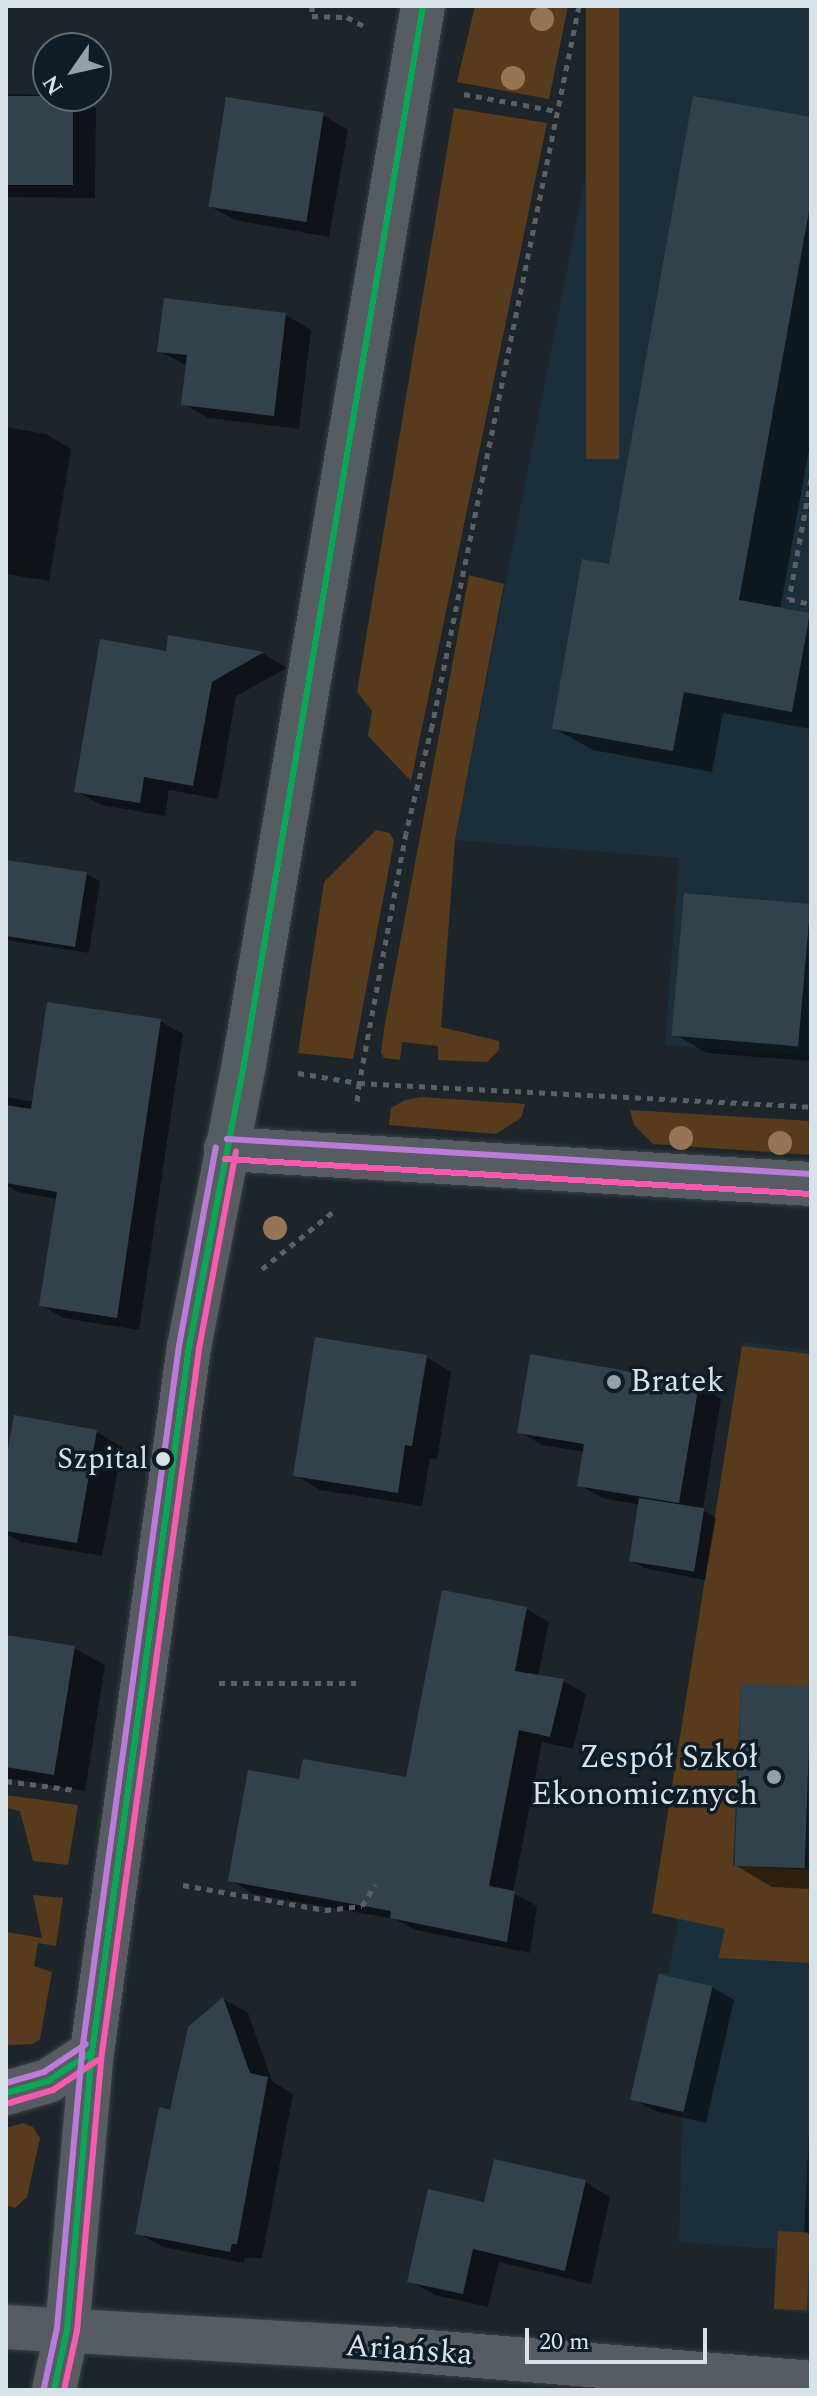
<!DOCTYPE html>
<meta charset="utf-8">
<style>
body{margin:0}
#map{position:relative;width:817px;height:2396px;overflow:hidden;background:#1d252b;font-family:Spectral,serif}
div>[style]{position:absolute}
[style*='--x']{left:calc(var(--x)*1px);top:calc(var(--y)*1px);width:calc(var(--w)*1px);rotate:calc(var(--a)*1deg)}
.built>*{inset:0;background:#1a2e3b}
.green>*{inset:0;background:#573b1c;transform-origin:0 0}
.shadow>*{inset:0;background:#0007}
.building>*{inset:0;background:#32424c;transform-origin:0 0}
.path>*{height:5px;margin-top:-2.5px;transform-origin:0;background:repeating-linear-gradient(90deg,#5b6065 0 6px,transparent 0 12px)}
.roads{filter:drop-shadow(0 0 2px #3a4046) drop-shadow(0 0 2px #3a4046)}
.minor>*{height:44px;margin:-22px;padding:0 22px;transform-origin:22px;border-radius:22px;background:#565c61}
.tertiary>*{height:44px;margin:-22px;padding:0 22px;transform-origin:22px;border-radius:22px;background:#565c61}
.bus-1>*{height:6px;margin:-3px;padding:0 3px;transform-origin:3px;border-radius:3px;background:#06aa56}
.bus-2>*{height:6px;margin:-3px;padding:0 3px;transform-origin:3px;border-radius:3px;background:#f75aaf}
.bus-3>*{height:6px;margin:-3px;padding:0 3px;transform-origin:3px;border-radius:3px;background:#bd7bd9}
.trees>*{width:24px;height:24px;margin:-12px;border-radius:50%;background:#957554}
.dots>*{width:22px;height:22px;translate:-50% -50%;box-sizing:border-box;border:4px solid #0d1c27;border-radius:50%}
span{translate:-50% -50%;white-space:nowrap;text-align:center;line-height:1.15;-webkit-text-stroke:7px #0d1c27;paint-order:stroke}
.bus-label{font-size:30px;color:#d8e2e9}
.right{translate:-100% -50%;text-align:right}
.poi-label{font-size:32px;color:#d8e2e9}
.left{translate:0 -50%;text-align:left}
.street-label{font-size:32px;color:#d8e2e9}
.frame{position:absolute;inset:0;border:8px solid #d8e2e9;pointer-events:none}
.north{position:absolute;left:32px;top:32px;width:80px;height:80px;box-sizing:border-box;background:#0d1c27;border:2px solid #5e6b75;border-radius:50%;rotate:236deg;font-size:22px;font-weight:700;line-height:32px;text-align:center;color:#d8e2e9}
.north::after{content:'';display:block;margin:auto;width:28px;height:36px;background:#97a0a6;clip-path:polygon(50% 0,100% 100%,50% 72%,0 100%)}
.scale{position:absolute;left:525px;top:2328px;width:182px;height:36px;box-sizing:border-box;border:4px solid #d8e2e9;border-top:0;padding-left:10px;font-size:24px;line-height:28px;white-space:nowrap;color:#d8e2e9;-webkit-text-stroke:6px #0d1c27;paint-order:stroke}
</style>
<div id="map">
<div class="built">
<i style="clip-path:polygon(619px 6px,811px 6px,811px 1056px,665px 1045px,679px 858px,455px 840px)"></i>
<i style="clip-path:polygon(743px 1342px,811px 1350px,811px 2314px,774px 2310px,775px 2249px,679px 2242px,682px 2113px,630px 2100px,658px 1972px,668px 1973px,679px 1920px,652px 1913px)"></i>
</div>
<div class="green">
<i style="clip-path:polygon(475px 6px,568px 6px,549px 99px,457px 82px)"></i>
<i style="left:586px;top:6px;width:33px;height:453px"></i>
<i style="clip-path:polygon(454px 108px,547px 123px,411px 781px,368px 736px,372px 711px,357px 692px)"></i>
<i style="clip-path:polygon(469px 575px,504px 584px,455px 840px,441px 1027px,499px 1041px,499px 1050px,487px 1062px,438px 1060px,438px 1046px,402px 1042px,400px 1060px,384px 1058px,381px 1053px,384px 1029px)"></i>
<i style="clip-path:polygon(376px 830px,390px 833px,394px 841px,353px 1059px,298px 1053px,324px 882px)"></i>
<i style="clip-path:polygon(422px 1097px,525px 1104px,521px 1118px,496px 1134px,389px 1125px,391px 1108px,405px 1100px)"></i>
<i style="clip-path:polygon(630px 1110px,811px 1121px,811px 1155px,653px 1144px,634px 1125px)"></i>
<i style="clip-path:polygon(742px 1346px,811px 1354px,811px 1687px,741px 1684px,733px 1866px,811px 1870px,811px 1963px,718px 1958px,725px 1929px,652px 1913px)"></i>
<i style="clip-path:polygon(6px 1795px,78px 1805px,68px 1865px,33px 1861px,20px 1811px,6px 1808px)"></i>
<i style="clip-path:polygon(33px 1895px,63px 1898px,56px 1946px,38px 1943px,34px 1966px,52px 1972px,40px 2039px,33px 2044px,11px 2045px,6px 2044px,6px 1932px,42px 1938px)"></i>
<i style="clip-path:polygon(23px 2123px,33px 2127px,40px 2138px,27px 2197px,15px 2208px,6px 2205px,6px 2128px)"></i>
<i style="left:778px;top:2231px;width:33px;height:78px;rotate:3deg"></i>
</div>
<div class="shadow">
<i style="clip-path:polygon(6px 94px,75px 96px,96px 108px,95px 198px,6px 197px)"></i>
<i style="clip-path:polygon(323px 115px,348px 130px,329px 237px,235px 220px,210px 206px)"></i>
<i style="clip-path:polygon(811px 119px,811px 438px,780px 610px,811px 616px,811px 729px,723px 713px,712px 772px,593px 750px,554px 728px,611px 566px)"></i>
<i style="clip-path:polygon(286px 315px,311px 330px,299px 429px,208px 418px,183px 404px,188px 366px,159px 351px)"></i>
<i style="clip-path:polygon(6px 427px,46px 434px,71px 449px,49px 581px,6px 574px)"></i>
<i style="clip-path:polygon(170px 637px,264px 654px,287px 668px,236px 696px,218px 799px,169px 790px,165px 816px,101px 805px,76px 791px,167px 653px)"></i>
<i style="clip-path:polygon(6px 861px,87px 874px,100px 881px,89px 953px,6px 940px)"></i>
<i style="clip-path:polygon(811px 906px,811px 1061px,707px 1053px,674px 1034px)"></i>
<i style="clip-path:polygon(160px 1021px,183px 1034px,139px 1330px,63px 1318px,41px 1305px,58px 1199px,18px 1192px,6px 1185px,6px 1097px,34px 1102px)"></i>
<i style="clip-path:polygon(426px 1357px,451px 1372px,437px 1459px,430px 1458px,422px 1506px,320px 1490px,295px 1475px)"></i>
<i style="clip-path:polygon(699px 1386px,721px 1399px,703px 1510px,716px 1518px,705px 1580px,644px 1568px,630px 1560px,640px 1505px,602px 1498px,580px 1485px,585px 1452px,542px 1445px,519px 1431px)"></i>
<i style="clip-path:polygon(15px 1418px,97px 1432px,122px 1447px,102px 1556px,21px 1542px,6px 1534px,6px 1471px)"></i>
<i style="clip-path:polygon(526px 1609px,549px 1622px,538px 1677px,563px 1681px,586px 1694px,573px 1749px,542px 1742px,513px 1893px,537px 1906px,530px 1953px,415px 1930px,395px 1919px,253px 1894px,230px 1880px,301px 1781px,407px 1779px)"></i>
<i style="clip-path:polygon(6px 1637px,74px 1648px,105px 1665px,85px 1791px,6px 1778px)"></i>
<i style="clip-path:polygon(811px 1689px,811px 1889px,772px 1887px,735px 1865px)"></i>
<i style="clip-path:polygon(712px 1987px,734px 2000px,706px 2123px,655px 2111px,633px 2099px)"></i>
<i style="clip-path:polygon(223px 1999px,248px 2013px,272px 2081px,293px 2094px,262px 2258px,245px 2258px,244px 2263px,163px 2247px,138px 2233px,171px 2113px)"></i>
<i style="clip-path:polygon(810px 2116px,811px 2116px,811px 2235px,804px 2231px)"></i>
<i style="clip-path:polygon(585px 2182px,610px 2197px,591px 2284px,499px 2262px,488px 2307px,435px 2295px,410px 2281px,486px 2204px)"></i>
</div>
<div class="building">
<i style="left:6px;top:96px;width:67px;height:89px"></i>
<i style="clip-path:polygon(693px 96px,811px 117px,811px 200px,739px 600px,810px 613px,792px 712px,684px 692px,673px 751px,552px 729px,582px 559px,609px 564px)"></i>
<i style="left:226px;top:97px;width:99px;height:111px;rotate:9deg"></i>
<i style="clip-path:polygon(164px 298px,286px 313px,274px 416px,181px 405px,187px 355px,157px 352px)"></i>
<i style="clip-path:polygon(168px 635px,264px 652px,212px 682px,193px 786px,144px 777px,140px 803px,74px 792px,100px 639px,166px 651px)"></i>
<i style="clip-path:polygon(6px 860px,87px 872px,75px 947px,6px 936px)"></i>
<i style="left:684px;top:893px;width:127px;height:143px;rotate:5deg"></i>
<i style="clip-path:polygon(47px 1002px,161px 1019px,117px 1318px,39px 1306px,57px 1192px,6px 1183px,6px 1105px,31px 1109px)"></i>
<i style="clip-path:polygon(315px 1337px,427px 1355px,412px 1446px,405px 1445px,398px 1493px,293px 1476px)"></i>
<i style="clip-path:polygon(530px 1354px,699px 1384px,679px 1503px,577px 1486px,584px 1444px,517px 1433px)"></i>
<i style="clip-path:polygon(14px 1415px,97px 1430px,77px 1543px,6px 1531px,6px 1460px)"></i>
<i style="left:639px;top:1498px;width:66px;height:64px;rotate:9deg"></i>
<i style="clip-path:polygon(442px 1590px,527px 1607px,515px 1671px,564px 1679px,550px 1737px,519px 1730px,489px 1886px,515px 1891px,507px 1942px,390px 1918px,391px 1911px,228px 1881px,248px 1770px,299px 1779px,303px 1759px,406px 1777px)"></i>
<i style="clip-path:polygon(6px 1635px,75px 1646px,54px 1775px,6px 1767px)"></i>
<i style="left:741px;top:1684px;width:70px;height:182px;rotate:2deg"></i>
<i style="left:659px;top:1974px;width:55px;height:129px;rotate:13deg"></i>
<i style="clip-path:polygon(223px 1997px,250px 2073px,268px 2077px,237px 2244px,232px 2244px,230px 2252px,135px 2234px,159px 2107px,170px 2110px,188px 2027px)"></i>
<i style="clip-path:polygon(494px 2159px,586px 2180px,565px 2271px,473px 2249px,463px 2294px,407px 2282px,428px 2189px,484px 2202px)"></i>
</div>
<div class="path">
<i style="--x:312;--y:6;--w:10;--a:90"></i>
<i style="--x:312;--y:16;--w:35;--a:2"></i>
<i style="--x:347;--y:17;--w:21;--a:28"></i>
<i style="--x:579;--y:6;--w:735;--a:101.54"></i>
<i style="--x:432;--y:726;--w:110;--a:103.7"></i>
<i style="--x:406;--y:833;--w:254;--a:100.6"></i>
<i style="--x:359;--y:1083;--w:453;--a:3"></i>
<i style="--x:464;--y:94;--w:95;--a:10.4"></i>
<i style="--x:811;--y:479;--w:122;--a:100.4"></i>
<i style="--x:789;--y:599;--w:23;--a:13"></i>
<i style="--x:298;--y:1073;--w:62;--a:9.3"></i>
<i style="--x:359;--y:1083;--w:20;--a:96"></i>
<i style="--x:262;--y:1269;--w:94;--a:-38.9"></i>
<i style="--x:219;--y:1683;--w:137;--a:0"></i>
<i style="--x:6;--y:1781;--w:70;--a:7.4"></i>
<i style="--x:183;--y:1885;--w:144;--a:10"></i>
<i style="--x:325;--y:1910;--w:37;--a:-6"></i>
<i style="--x:362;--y:1906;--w:25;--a:-58"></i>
</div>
<div class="roads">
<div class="minor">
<i style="--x:226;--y:1149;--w:586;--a:3.42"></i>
<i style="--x:6;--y:2327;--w:386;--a:3.3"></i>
<i style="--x:391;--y:2349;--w:421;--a:4.6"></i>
</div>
<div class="tertiary">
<i style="--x:6;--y:2093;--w:44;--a:-15.9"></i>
<i style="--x:48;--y:2081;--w:53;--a:-33.4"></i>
<i style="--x:54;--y:2390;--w:61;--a:-77.8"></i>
<i style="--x:67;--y:2330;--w:279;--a:-84.9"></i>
<i style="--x:92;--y:2052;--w:712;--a:-82.17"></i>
<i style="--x:189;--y:1347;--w:288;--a:-79"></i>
<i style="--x:244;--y:1064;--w:1073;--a:-80.4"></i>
</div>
</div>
<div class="bus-1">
<i style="--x:6;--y:2093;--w:44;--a:-15.9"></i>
<i style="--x:48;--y:2081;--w:53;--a:-33.4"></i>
<i style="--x:54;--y:2390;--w:61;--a:-77.8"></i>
<i style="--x:67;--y:2330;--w:279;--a:-84.9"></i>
<i style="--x:92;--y:2052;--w:712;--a:-82.17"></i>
<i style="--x:189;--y:1347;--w:288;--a:-79"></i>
<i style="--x:244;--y:1064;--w:1073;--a:-80.4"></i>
</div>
<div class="bus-2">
<i style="--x:225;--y:1159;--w:586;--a:3.42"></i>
<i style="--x:9;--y:2103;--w:46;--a:-16.5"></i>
<i style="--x:53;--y:2090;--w:54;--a:-33.7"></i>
<i style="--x:64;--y:2390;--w:60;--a:-77.6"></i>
<i style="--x:77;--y:2331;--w:279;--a:-84.9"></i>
<i style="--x:102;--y:2053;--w:711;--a:-82.15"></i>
<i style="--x:199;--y:1349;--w:201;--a:-79.4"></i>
</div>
<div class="bus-3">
<i style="--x:227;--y:1139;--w:585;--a:3.43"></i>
<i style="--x:6;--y:2083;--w:40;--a:-16"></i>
<i style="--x:44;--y:2072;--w:50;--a:-33.7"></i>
<i style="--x:44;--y:2388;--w:61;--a:-77.8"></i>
<i style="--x:57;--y:2328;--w:278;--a:-84.8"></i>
<i style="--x:82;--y:2051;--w:712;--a:-82.17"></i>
<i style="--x:179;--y:1346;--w:202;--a:-79.5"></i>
</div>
<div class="trees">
<i style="left:542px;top:19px"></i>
<i style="left:513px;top:78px"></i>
<i style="left:681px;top:1138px"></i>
<i style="left:780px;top:1143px"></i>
<i style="left:275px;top:1228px"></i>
</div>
<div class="dots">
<i style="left:614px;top:1382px;background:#97a0a6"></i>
<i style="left:163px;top:1459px;background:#d8e2e9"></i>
<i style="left:774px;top:1777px;background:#97a0a6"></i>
</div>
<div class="bus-label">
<span class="right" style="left:148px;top:1459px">Szpital</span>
</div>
<div class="poi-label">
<span class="left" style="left:630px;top:1382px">Bratek</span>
<span class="right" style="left:758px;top:1777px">Zespół Szkół<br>Ekonomicznych</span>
</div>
<div class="street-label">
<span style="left:409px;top:2351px;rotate:4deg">Ariańska</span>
</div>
<div class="frame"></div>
<div class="north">N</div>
<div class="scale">20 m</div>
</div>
